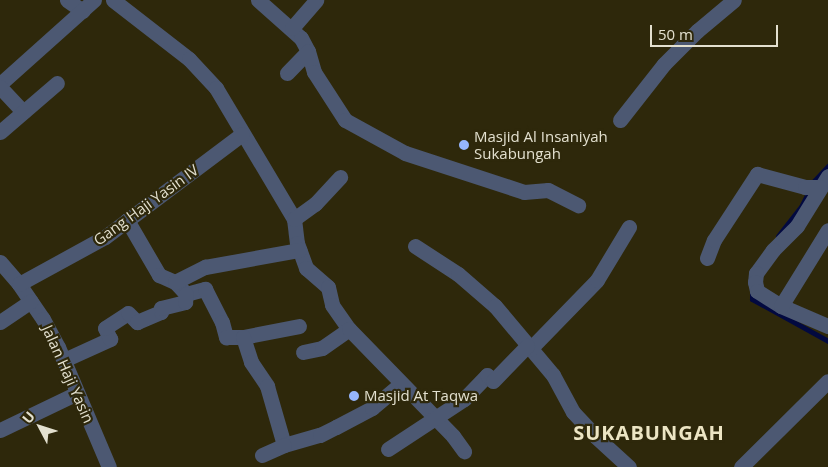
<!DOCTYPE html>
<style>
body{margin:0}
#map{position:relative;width:828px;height:467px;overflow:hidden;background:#2e280b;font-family:"Open Sans",sans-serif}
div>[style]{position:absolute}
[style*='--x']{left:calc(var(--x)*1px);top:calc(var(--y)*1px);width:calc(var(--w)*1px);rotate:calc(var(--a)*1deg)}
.stream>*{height:5px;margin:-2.5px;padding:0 2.5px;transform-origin:2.5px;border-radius:2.5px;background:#020940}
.minor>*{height:15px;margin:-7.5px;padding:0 7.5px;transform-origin:7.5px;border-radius:7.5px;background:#4c5872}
.dots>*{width:14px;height:14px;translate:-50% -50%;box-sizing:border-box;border:2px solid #2e280b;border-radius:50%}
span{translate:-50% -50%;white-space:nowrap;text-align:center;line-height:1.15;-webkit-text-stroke:4.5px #2e280b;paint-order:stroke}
.poi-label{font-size:15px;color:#e3e0cf}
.left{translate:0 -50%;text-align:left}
.street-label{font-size:15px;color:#e3e0cf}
.district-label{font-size:20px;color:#ece5c4;font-weight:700;letter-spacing:1px}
.north{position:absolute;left:15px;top:402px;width:50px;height:50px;-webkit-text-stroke:4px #2e280b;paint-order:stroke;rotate:310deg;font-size:14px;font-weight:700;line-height:20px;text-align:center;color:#e3e0cf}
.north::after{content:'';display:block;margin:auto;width:18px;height:22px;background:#e3e0cf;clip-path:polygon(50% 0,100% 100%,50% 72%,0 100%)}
.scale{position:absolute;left:650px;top:25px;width:128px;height:22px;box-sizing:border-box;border:2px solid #e3e0cf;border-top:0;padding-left:6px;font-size:15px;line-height:18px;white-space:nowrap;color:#e3e0cf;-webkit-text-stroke:4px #2e280b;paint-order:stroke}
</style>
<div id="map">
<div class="stream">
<i style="--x:778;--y:236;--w:39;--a:-52"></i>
<i style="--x:802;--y:205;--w:27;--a:-63"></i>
<i style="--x:814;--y:181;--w:21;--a:-47"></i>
<i style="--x:752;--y:292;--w:7;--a:90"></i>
<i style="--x:752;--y:299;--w:87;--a:28.9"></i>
</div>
<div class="minor">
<i style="--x:67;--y:0;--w:19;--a:35"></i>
<i style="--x:113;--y:0;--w:96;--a:37.8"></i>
<i style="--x:189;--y:59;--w:40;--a:47"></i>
<i style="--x:216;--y:88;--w:152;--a:59.2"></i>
<i style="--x:294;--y:219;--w:24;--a:83"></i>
<i style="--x:297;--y:243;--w:27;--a:70"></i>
<i style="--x:306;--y:268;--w:29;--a:41"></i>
<i style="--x:328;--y:287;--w:18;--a:77"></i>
<i style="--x:332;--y:305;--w:29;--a:55"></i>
<i style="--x:258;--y:0;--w:57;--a:41.5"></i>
<i style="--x:301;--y:38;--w:15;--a:62"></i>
<i style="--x:308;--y:51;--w:22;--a:74"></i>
<i style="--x:314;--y:72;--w:57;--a:57.1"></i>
<i style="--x:345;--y:120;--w:68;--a:28.8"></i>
<i style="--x:405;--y:153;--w:125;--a:18.1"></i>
<i style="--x:524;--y:192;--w:24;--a:-5"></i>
<i style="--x:548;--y:190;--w:34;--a:27"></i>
<i style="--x:292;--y:28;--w:37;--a:-49"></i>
<i style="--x:287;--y:73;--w:30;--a:-46"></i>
<i style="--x:0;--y:84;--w:126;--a:-41.8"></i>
<i style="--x:0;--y:87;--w:34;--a:47"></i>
<i style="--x:620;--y:120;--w:71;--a:-51.8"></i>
<i style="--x:664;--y:64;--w:47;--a:-45"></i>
<i style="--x:697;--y:31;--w:48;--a:-40"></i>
<i style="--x:0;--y:132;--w:75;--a:-40.7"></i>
<i style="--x:828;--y:176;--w:59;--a:121.8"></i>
<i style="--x:797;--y:226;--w:34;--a:135"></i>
<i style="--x:773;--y:250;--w:29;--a:126"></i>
<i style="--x:756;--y:273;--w:9;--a:96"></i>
<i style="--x:755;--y:282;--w:9;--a:77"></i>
<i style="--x:757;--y:291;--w:28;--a:32"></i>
<i style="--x:781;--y:306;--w:51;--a:23.1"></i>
<i style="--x:294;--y:219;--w:26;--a:-36"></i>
<i style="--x:315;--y:204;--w:37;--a:-47"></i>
<i style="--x:127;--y:220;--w:64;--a:59.8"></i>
<i style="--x:159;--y:275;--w:17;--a:24"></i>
<i style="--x:175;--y:282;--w:16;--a:47"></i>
<i style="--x:186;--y:294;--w:20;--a:-15"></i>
<i style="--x:205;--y:289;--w:37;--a:63"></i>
<i style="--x:222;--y:322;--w:16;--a:75"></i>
<i style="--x:226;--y:337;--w:17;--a:0"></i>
<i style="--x:243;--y:337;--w:57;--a:-11.1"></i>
<i style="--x:415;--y:246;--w:51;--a:33.1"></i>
<i style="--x:458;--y:274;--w:49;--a:40.9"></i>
<i style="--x:495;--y:306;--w:90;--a:50"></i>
<i style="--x:553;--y:375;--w:42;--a:61.6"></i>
<i style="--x:573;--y:412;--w:33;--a:47"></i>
<i style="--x:595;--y:436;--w:46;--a:42.4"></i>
<i style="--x:707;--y:258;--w:19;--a:-69"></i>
<i style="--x:714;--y:240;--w:79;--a:-56.9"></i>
<i style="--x:757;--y:174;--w:50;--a:15.2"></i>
<i style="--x:805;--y:187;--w:15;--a:0"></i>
<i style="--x:0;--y:262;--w:29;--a:49"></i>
<i style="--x:19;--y:284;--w:42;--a:55.6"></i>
<i style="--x:43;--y:319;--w:32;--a:62"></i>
<i style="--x:58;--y:347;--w:130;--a:67"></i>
<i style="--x:175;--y:282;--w:34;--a:-27"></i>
<i style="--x:205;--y:267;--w:96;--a:-10.3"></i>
<i style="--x:19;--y:284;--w:98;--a:-28.7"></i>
<i style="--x:105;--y:237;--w:171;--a:-36.9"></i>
<i style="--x:781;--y:306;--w:89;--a:-58.3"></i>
<i style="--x:0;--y:322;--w:37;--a:-34"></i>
<i style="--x:243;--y:337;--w:26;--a:72"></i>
<i style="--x:251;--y:362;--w:29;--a:56"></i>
<i style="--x:267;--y:386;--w:61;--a:73.9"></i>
<i style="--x:284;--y:445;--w:37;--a:-16"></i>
<i style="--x:320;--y:435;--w:18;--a:-27"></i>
<i style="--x:336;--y:427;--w:41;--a:-27.8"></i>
<i style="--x:372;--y:408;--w:38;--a:-40"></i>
<i style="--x:530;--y:349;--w:96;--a:-45.8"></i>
<i style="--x:597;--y:280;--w:62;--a:-58.9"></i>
<i style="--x:303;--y:352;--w:19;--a:-12"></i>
<i style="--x:322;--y:348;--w:33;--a:-35"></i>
<i style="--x:349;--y:329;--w:149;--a:45.8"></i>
<i style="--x:453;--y:436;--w:19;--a:54"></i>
<i style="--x:64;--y:360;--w:51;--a:-24.5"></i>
<i style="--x:110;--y:339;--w:12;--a:-114"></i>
<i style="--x:105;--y:328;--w:27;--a:-33"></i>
<i style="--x:128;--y:313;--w:13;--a:45"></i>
<i style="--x:137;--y:322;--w:26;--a:-23"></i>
<i style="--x:161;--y:312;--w:4;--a:-90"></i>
<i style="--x:161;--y:308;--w:25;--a:-14"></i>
<i style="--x:185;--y:302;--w:8;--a:-83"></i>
<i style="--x:0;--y:430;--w:85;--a:-25.7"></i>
<i style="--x:388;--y:449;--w:91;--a:-33.3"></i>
<i style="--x:464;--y:399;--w:33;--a:-46"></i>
<i style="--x:487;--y:375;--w:8;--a:45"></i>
<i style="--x:493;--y:381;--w:49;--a:-45.8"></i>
<i style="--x:262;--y:455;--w:24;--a:-24"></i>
<i style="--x:741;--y:467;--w:122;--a:-44.7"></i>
</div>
<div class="dots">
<i style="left:464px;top:145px;background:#96b6fd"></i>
<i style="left:354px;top:396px;background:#96b6fd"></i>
</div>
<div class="poi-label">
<span class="left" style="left:474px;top:145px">Masjid Al Insaniyah<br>Sukabungah</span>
<span class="left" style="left:364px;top:396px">Masjid At Taqwa</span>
</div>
<div class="street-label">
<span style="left:146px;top:205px;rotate:-36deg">Gang Haji Yasin IV</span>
<span style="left:68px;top:374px;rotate:66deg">Jalan Haji Yasin</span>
</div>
<div class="district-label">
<span style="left:649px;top:432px">SUKABUNGAH</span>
</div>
<div class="north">U</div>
<div class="scale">50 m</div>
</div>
